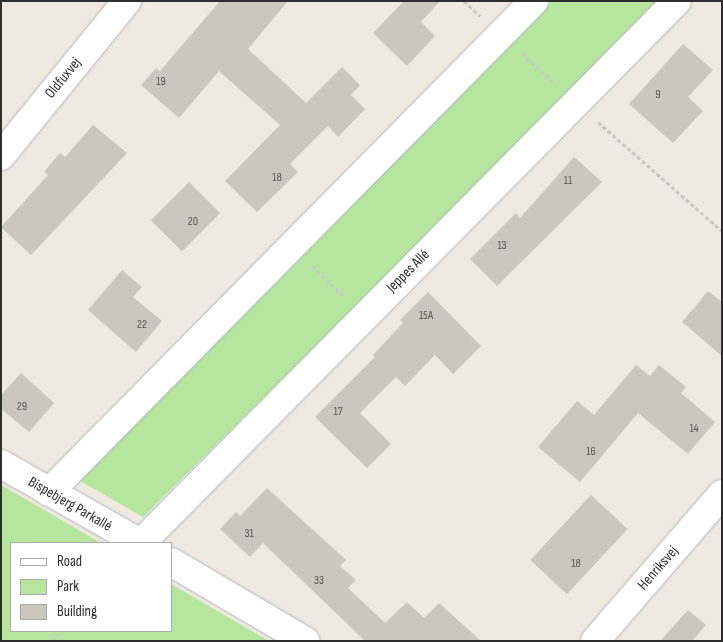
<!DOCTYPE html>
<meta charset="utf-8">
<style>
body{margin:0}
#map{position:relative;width:723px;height:642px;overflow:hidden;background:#efe9e1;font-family:"Sofia Sans Condensed",sans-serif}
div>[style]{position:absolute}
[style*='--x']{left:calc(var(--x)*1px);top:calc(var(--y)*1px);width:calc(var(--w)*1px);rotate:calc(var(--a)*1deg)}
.green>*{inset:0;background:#b6e59e}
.building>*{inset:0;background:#cbc7bf;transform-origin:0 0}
.path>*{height:3px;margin-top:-1.5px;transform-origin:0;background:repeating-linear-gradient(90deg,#c9c9c9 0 4px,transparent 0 6.5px)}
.roads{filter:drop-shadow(0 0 1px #b4b7c1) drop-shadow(0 0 1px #b4b7c1)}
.minor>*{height:28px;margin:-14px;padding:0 14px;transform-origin:14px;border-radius:14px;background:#fff}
span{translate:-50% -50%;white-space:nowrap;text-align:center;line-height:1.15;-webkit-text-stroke:4px #fff;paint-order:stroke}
.number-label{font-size:12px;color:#555452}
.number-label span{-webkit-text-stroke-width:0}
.street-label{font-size:15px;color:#2e2e2e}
.frame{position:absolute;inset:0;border:2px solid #2e2e2e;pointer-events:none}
.legend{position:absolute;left:10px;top:542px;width:162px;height:90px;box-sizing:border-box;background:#fff;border:1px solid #ababab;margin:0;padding:6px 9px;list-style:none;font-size:15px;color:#2e2e2e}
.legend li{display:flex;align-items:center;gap:10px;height:25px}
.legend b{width:25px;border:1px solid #ababab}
</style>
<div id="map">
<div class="green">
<i style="clip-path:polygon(552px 1px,660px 1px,562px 104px,143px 517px,77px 479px)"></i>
<i style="clip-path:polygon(1px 485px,101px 543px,11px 543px,11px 631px,171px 631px,171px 584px,269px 641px,1px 641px)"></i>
</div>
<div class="building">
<i style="clip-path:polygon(220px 1px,288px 1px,248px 49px,306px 103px,342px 67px,360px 85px,351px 95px,365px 109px,338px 137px,328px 126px,290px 164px,298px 172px,257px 212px,225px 181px,280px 125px,219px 71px,179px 118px,141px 85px,156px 68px,160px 71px)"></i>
<i style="clip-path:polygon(404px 1px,440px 1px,421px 22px,435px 36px,407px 66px,373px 33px)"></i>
<i style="clip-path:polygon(683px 44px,713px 70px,688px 97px,703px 111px,673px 143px,629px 104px)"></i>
<i style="clip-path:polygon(93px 125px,127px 153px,31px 255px,1px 227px,48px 175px,44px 172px,60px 153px,65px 157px)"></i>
<i style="clip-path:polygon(574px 157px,602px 182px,497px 286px,470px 259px,516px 213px,520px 218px)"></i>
<i style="left:189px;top:182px;width:44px;height:54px;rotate:45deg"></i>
<i style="clip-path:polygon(122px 270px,142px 287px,133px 297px,162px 321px,136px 352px,88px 310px)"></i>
<i style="clip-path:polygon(708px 291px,722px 302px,722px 356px,682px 322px)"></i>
<i style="clip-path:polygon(428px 292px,481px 346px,453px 374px,435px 355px,405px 386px,396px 377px,360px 413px,391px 444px,367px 468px,315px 417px,375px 357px,373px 355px,403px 323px,400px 320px)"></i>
<i style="clip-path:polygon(636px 365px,650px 376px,659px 365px,686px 387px,681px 393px,715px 422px,688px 454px,638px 413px,580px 482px,538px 447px,577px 401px,594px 415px)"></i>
<i style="clip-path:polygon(21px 373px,54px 403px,29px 432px,1px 409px,1px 395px)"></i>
<i style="clip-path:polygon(267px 488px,346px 560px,340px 566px,356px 580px,348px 588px,385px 623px,407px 602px,424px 618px,439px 603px,481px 641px,365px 641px,263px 543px,250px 557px,220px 529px,236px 512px,240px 516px)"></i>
<i style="left:591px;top:495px;width:50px;height:89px;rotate:43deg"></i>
<i style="clip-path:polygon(688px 610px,706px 625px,692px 641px,660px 641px)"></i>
</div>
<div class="path">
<i style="--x:464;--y:1;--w:22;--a:43"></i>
<i style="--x:522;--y:53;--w:44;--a:43.2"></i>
<i style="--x:598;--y:122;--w:165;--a:41.3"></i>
<i style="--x:312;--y:266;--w:44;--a:43.2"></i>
<i style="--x:52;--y:641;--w:13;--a:-48"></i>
</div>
<div class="roads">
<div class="minor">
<i style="--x:1;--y:156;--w:200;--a:-50.9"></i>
<i style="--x:1;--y:464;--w:160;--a:29.6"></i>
<i style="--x:49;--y:492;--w:690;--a:-45.35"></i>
<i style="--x:141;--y:543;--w:762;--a:-45.32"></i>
<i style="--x:171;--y:562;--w:156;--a:30.5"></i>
<i style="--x:595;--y:641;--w:194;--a:-49.2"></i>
</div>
</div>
<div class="number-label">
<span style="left:161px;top:82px">19</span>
<span style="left:658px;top:95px">9</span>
<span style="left:277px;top:178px">18</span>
<span style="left:568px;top:181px">11</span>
<span style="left:193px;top:222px">20</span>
<span style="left:502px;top:246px">13</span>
<span style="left:426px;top:316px">15A</span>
<span style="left:142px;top:325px">22</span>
<span style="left:22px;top:407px">29</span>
<span style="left:338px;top:412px">17</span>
<span style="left:694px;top:429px">14</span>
<span style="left:591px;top:452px">16</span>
<span style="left:249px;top:534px">31</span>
<span style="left:576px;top:564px">18</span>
<span style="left:319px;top:581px">33</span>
</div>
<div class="street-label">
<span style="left:63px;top:78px;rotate:-51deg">Oldfuxvej</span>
<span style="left:408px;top:271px;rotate:-45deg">Jeppes Allé</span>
<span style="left:70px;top:504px;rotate:30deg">Bispebjerg Parkallé</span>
<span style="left:658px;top:568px;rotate:-49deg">Henriksvej</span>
</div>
<div class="frame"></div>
<ul class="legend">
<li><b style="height:6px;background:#fff"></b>Road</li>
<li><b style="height:14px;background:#b6e59e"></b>Park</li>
<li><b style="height:14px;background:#cbc7bf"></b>Building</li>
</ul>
</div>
